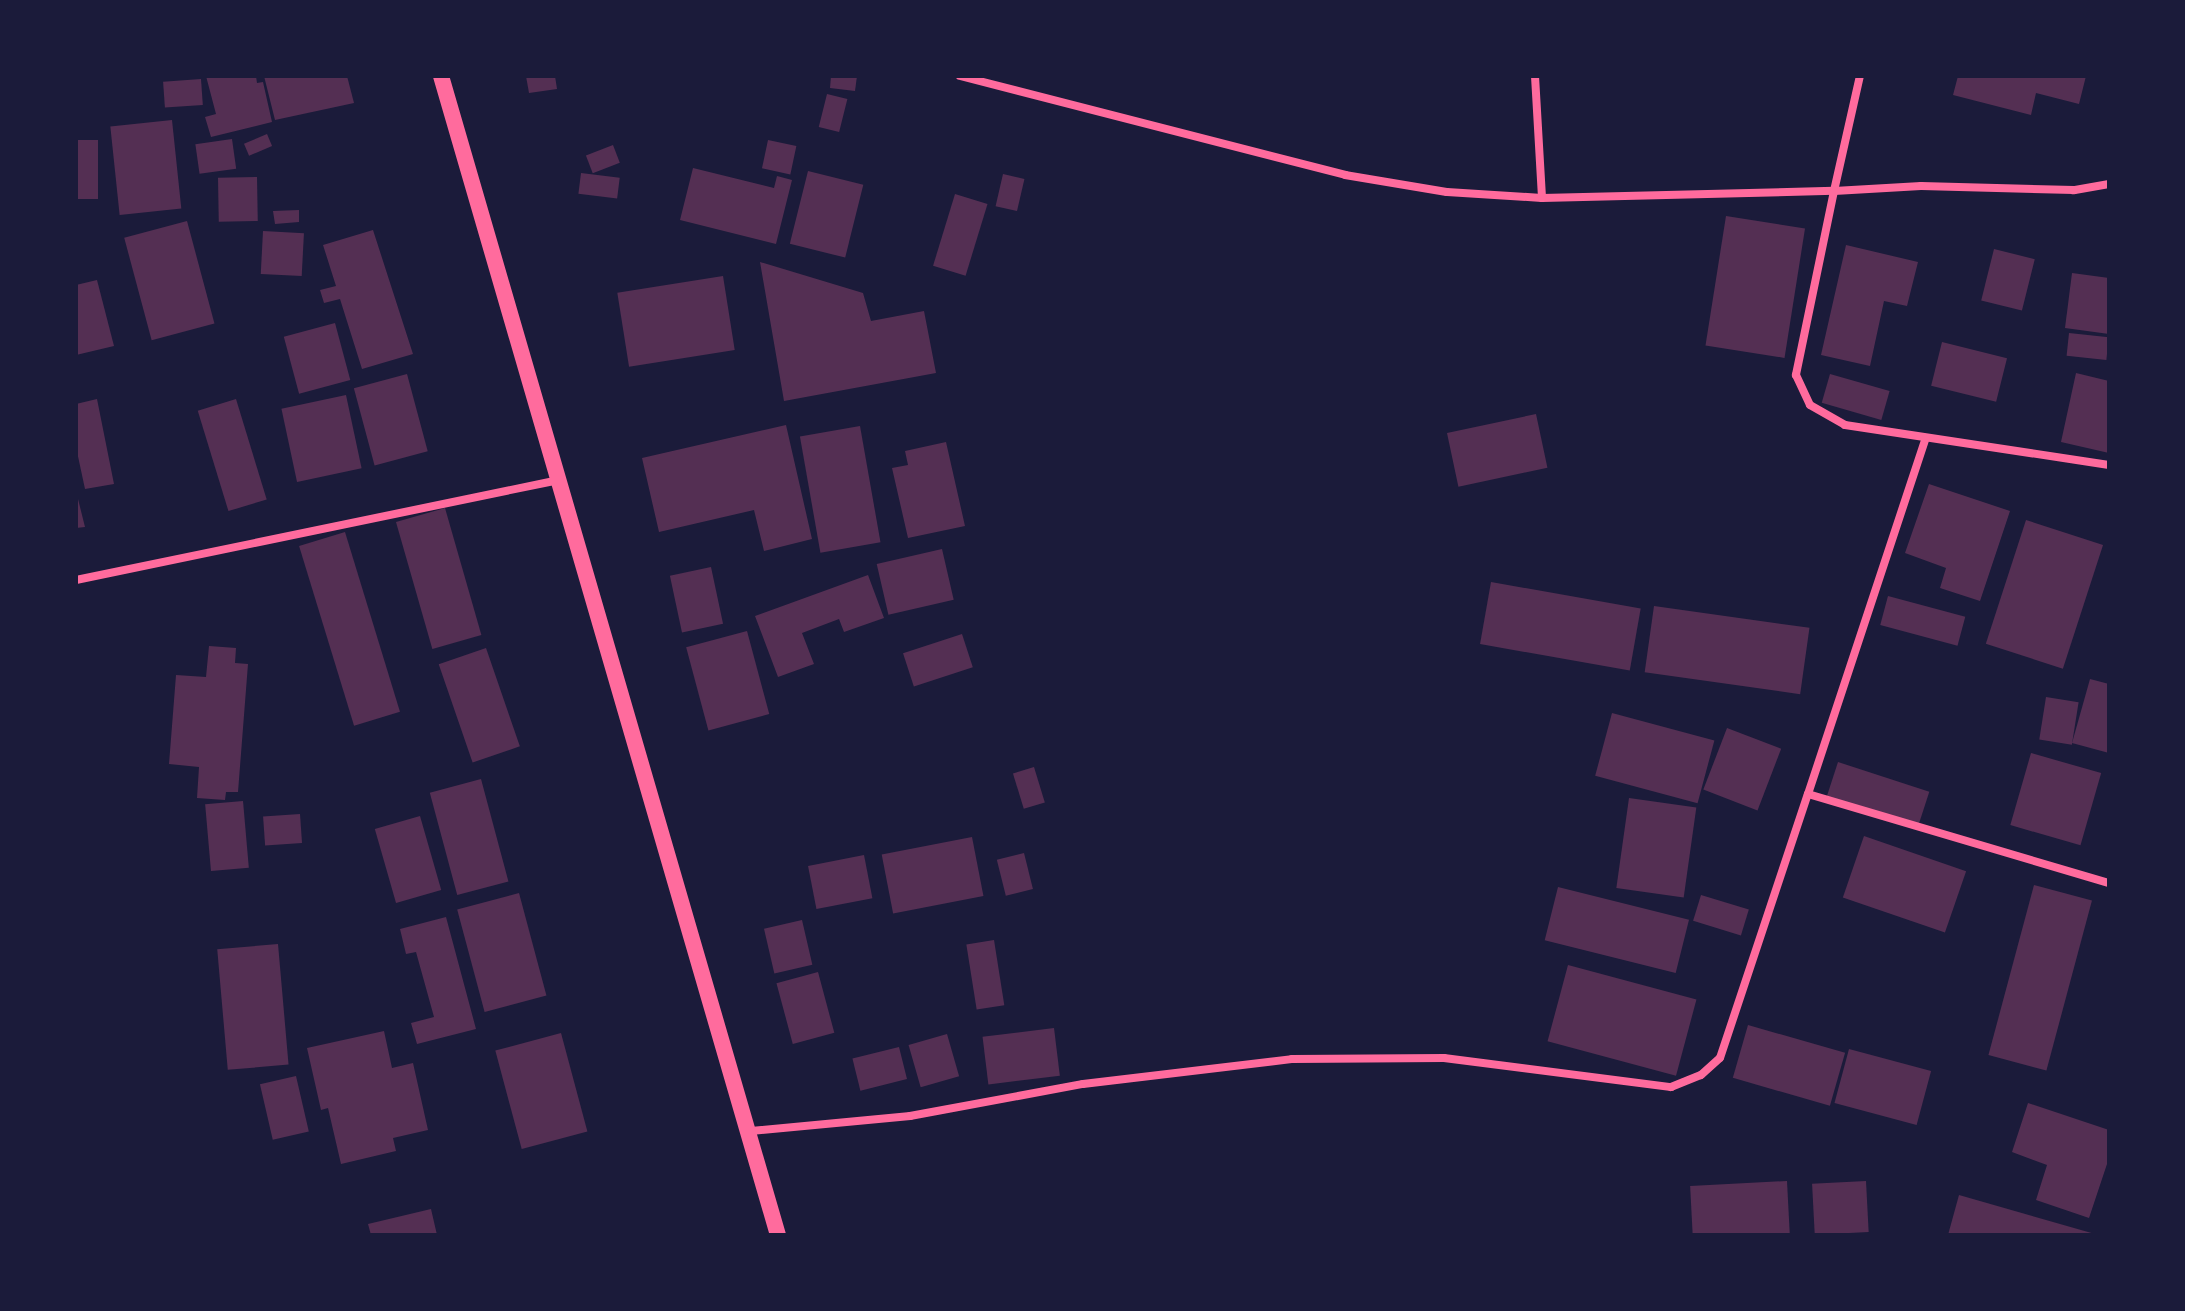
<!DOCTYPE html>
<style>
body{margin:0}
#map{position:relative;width:2185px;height:1311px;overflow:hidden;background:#1b1b3a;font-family:"Playfair Display",serif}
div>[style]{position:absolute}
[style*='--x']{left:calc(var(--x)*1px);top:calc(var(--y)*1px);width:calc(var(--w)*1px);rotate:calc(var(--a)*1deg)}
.building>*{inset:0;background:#542f53;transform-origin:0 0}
.minor>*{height:8px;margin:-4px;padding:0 4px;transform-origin:4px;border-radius:4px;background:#ff6b9d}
.secondary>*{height:16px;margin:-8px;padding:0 8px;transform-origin:8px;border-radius:8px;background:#ff6b9d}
span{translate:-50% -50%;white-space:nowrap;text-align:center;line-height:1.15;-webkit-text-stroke:6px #1b1b3a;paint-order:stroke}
.frame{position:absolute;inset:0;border:78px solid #1b1b3a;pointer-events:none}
</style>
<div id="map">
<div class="building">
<i style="clip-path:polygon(206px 76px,256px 76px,257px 83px,263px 82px,272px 122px,211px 137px,205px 117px,216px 114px)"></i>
<i style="clip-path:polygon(264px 76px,347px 76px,354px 103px,275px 120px)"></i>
<i style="clip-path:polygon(526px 76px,555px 76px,557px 89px,529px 93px)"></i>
<i style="clip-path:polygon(831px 76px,857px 76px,855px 91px,830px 88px)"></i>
<i style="clip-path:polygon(1958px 76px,2086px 76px,2079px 104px,2036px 93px,2031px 115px,1953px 95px)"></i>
<i style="left:201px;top:79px;width:26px;height:38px;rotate:86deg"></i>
<i style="left:827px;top:94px;width:21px;height:34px;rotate:14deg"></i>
<i style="left:172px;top:120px;width:89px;height:62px;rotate:84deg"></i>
<i style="left:267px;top:134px;width:13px;height:25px;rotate:67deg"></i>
<i style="left:232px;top:139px;width:30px;height:37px;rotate:82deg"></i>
<i style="left:76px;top:140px;width:22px;height:59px"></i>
<i style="left:768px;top:140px;width:29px;height:29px;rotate:12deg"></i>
<i style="left:613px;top:145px;width:19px;height:29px;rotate:69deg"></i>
<i style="clip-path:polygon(693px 168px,774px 188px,777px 176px,792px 180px,776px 244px,680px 220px)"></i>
<i style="left:808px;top:171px;width:57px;height:75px;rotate:14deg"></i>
<i style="left:581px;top:173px;width:39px;height:21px;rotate:7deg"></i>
<i style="left:1003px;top:174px;width:22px;height:33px;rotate:13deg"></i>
<i style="left:257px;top:177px;width:44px;height:39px;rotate:89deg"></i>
<i style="left:955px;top:194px;width:34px;height:75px;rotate:17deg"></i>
<i style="clip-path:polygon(299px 210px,299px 222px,275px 224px,273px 211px)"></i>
<i style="left:1726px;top:216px;width:80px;height:131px;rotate:9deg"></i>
<i style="left:187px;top:221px;width:106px;height:65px;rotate:75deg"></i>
<i style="clip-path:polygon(373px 230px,413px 354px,362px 369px,340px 299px,324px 303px,320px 290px,336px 286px,323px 245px)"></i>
<i style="left:263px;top:231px;width:41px;height:43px;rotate:3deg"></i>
<i style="clip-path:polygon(1846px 245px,1918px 262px,1907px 306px,1884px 301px,1870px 366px,1821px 355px)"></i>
<i style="left:1994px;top:249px;width:42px;height:53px;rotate:14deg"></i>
<i style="clip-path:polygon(760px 262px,863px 293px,871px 321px,924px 311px,936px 373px,784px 401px)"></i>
<i style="clip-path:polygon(2072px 273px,2109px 278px,2109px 334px,2065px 328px)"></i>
<i style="left:723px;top:276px;width:75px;height:107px;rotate:81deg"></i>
<i style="clip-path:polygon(97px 280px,114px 346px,76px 355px,76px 285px)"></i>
<i style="left:335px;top:323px;width:59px;height:53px;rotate:75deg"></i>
<i style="left:2069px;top:333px;width:40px;height:23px;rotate:6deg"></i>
<i style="left:1942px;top:342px;width:67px;height:45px;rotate:14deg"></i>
<i style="clip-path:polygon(2076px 373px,2109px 381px,2109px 453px,2061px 442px)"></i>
<i style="left:407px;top:374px;width:80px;height:55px;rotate:75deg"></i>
<i style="left:1830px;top:374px;width:62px;height:30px;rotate:16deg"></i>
<i style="left:346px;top:395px;width:75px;height:66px;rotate:78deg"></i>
<i style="clip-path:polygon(97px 399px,114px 484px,85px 489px,76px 447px,76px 404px)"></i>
<i style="left:236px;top:399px;width:105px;height:40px;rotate:73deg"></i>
<i style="left:1536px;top:414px;width:55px;height:91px;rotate:78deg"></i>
<i style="clip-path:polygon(786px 425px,812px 539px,764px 551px,754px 510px,659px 532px,642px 458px)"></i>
<i style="left:860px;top:426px;width:118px;height:61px;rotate:80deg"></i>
<i style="clip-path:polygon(946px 442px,965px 526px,908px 538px,892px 468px,908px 465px,905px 451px)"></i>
<i style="clip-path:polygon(1929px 484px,2010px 511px,1980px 601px,1940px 588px,1946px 568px,1905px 553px)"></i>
<i style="clip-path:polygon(76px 491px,85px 527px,76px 528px)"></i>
<i style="left:445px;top:508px;width:132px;height:51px;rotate:74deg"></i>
<i style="left:2026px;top:520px;width:81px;height:130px;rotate:18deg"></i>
<i style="left:345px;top:532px;width:188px;height:48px;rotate:73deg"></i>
<i style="left:942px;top:549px;width:52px;height:67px;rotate:77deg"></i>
<i style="left:711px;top:567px;width:58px;height:42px;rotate:78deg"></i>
<i style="clip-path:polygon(868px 575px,884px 618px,844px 632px,839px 619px,802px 633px,814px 664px,778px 677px,755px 616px)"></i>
<i style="left:1491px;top:582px;width:152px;height:63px;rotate:10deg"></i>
<i style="left:1888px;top:596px;width:80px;height:30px;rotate:15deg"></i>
<i style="left:1654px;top:606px;width:157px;height:67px;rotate:8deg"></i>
<i style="left:747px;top:631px;width:86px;height:63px;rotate:75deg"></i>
<i style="left:962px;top:634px;width:35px;height:62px;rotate:72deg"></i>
<i style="clip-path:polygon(209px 646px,236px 648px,235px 663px,248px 664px,238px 792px,226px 792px,225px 800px,197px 798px,199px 767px,169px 764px,176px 675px,206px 677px)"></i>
<i style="left:486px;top:648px;width:104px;height:50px;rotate:71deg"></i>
<i style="clip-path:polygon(2090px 679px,2109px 684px,2109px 753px,2072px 743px)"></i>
<i style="left:2046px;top:697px;width:33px;height:43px;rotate:9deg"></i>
<i style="left:1612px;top:713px;width:106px;height:65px;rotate:15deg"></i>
<i style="left:1727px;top:728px;width:58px;height:66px;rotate:21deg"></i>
<i style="left:2031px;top:753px;width:73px;height:75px;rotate:16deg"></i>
<i style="left:1838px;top:762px;width:96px;height:36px;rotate:18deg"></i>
<i style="left:1034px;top:767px;width:37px;height:22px;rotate:73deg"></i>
<i style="left:481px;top:779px;width:106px;height:53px;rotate:75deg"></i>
<i style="left:1629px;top:798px;width:68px;height:91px;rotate:8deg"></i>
<i style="left:243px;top:801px;width:67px;height:38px;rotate:85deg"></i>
<i style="left:300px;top:814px;width:29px;height:37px;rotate:86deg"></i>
<i style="left:420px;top:816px;width:77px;height:47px;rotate:74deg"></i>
<i style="left:1864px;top:836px;width:108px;height:65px;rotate:19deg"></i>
<i style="left:972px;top:837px;width:60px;height:92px;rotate:79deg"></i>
<i style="left:1024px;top:853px;width:37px;height:28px;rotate:76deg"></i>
<i style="left:864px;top:855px;width:44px;height:57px;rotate:79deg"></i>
<i style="left:2034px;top:885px;width:60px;height:176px;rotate:15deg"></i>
<i style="left:1558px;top:887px;width:135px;height:55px;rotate:14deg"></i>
<i style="left:519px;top:893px;width:106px;height:64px;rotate:75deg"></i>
<i style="left:1701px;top:895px;width:50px;height:27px;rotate:17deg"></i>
<i style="clip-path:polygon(446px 917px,476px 1029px,417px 1044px,411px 1023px,434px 1017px,416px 952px,406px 954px,400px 929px)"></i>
<i style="left:802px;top:920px;width:46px;height:39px;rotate:77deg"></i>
<i style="left:994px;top:940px;width:66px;height:28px;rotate:81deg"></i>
<i style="left:278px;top:944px;width:121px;height:61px;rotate:85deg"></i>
<i style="left:1568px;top:965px;width:133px;height:79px;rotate:15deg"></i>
<i style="left:818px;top:972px;width:63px;height:43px;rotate:75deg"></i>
<i style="left:1748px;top:1025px;width:101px;height:55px;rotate:16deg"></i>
<i style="left:1054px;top:1028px;width:48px;height:72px;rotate:83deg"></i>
<i style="clip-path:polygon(384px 1031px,392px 1068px,413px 1063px,428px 1130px,393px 1138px,396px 1151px,341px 1164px,328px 1108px,321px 1110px,307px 1048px)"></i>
<i style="left:561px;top:1033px;width:102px;height:68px;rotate:75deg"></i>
<i style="left:947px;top:1034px;width:44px;height:40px;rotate:74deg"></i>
<i style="left:899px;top:1047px;width:33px;height:48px;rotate:76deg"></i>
<i style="left:1849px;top:1049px;width:85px;height:56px;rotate:15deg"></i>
<i style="left:296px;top:1076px;width:57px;height:37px;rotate:77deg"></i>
<i style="clip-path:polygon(2028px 1103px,2109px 1130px,2109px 1158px,2089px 1218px,2036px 1200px,2047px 1165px,2012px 1152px)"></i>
<i style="left:1787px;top:1181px;width:54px;height:97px;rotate:87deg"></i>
<i style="left:1866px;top:1181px;width:51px;height:54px;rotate:87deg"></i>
<i style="clip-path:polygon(1959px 1195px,2095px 1234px,2095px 1235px,1948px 1235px)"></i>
<i style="clip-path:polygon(431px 1209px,437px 1235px,371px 1235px,368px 1224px)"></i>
</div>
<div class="minor">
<i style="--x:960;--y:76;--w:398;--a:14.4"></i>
<i style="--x:1345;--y:175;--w:103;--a:9.5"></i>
<i style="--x:1447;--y:192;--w:95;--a:3.6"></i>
<i style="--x:1542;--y:198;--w:292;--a:-1.4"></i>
<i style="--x:1834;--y:191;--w:118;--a:-77.3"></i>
<i style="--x:1535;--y:76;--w:122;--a:86.7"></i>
<i style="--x:2109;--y:184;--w:36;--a:170"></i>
<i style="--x:2074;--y:190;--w:153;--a:-178.5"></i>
<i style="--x:1921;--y:186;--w:87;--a:176.7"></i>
<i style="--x:1834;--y:191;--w:188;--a:101.7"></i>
<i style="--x:1796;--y:375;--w:33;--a:65"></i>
<i style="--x:1810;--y:405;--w:40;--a:29.7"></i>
<i style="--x:1845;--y:425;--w:267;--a:8.6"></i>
<i style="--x:76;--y:580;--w:492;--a:-11.7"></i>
<i style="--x:1808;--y:794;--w:375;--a:-71.7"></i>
<i style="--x:751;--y:1131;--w:160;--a:-5.4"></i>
<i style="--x:910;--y:1116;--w:176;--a:-10.5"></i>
<i style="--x:1083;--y:1084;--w:210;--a:-6.8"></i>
<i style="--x:1292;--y:1059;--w:152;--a:-0.4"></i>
<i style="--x:1444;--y:1058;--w:229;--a:7.3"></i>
<i style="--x:1671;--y:1087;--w:32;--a:-22"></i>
<i style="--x:1701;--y:1075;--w:25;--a:-42"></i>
<i style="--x:1720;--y:1058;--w:278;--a:-71.6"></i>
<i style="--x:1808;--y:794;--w:314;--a:16.5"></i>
</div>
<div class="secondary">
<i style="--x:441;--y:76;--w:1207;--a:73.79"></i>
</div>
<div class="frame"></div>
</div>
